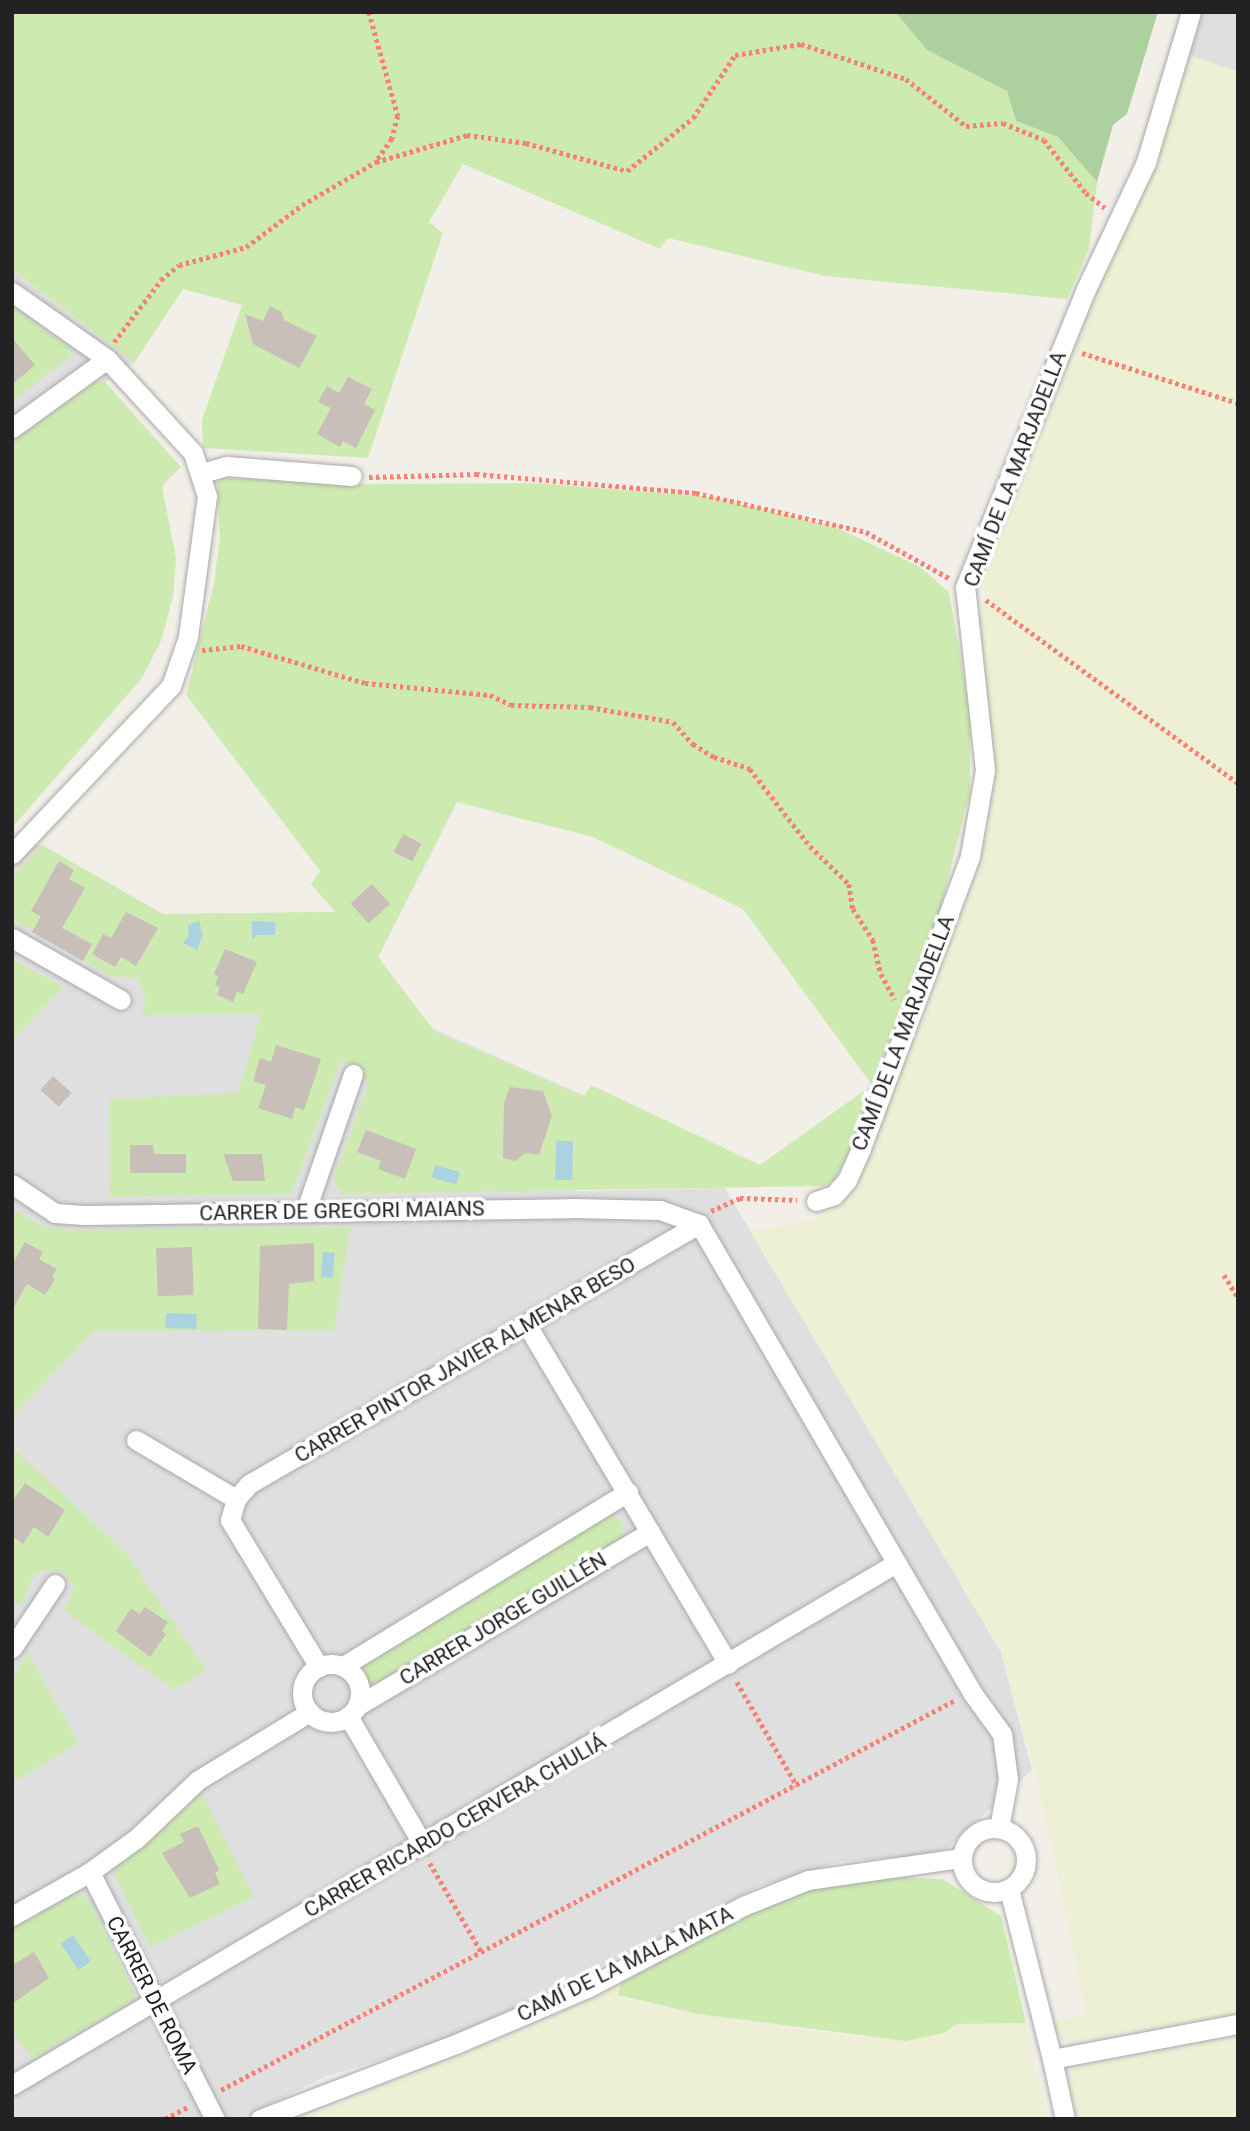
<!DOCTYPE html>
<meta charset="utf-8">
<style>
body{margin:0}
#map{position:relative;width:1250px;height:2131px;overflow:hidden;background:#f2efe9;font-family:Roboto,sans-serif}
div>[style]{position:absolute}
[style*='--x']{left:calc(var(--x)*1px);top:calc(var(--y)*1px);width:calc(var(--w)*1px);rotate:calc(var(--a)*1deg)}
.residential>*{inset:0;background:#e0dfdf}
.farmland>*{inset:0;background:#eef0d5}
.grass>*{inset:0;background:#cdebb0}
.forest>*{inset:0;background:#add19e}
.water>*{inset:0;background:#aad3df;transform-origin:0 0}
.building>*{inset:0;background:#c7bfb8;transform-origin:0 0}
.path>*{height:4.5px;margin-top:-2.25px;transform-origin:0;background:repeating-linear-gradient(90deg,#fa8072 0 3.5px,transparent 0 7px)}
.roads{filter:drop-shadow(0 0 2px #a9a9a9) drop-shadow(0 0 2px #a9a9a9)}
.minor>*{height:19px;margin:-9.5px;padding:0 9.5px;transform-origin:9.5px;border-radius:9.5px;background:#fff}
.minor>.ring{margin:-9.5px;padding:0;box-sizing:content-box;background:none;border:19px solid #fff;border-radius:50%}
span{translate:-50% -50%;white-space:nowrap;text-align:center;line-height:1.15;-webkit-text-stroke:7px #fff;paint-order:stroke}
.street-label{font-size:21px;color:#222}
.frame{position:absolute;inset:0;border:14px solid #222;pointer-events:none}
</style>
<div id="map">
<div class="residential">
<i style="clip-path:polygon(1197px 12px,1238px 12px,1238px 72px,1186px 54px)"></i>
<i style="clip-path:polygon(12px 269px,134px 363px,105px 382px,98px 380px,12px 443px)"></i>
<i style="clip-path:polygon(378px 791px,457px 802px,378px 957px,432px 1028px,585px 1096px,576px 1191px,725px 1188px,1001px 1652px,1032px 1770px,946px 1849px,928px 1855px,839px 1862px,760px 1886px,505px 2015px,459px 2036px,324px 2077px,243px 2119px,12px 2119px,12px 840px,42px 845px,163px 914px,335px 912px,311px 884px)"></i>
</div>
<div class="farmland">
<i style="clip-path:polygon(1186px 54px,1238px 72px,1238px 2013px,1070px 2042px,1052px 2032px,1050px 2021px,1085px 2014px,1082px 1993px,1038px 1784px,1001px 1652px,750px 1231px,810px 1221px,840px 1202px,854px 1183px,939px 973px,986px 838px,994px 791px,993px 742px,976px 622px,987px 593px,976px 582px,1097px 278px,1128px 226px)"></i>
<i style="clip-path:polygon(621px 1982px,621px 1998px,698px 2014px,857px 2037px,944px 2034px,957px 2024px,1026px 2023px,1047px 2119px,300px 2119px,551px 2018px)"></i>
<i style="clip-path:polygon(1238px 2037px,1238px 2119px,1072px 2119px,1065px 2089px,1072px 2069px)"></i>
</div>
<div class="grass">
<i style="clip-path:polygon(12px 12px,895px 12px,927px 50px,1007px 91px,1016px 121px,1058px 137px,1097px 182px,1089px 249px,1067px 299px,825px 276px,668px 238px,660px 249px,463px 164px,429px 222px,443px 233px,368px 458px,203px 448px,202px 420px,242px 305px,183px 289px,134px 363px,12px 269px)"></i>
<i style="clip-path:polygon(12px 307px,68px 346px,71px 356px,12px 402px)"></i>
<i style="clip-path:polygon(98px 380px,105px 382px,181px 467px,162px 486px,176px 558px,173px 596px,162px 639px,142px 678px,12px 828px,12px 443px)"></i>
<i style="clip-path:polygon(evenodd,222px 478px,368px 484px,534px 483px,713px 497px,837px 528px,920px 567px,949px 592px,970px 713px,970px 791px,940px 911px,872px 1085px,854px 1146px,834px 1180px,824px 1186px,343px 1194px,333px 1182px,369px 1081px,342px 1059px,291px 1194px,110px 1197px,109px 1099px,238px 1093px,261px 1014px,142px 1015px,146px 1000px,138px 979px,110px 976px,12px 919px,12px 877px,42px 845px,163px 914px,336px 912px,311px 884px,320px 871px,186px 695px,214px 583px,220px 537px,217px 483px,222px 478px,457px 802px,593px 837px,743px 909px,872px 1085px,760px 1165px,591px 1085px,584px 1096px,435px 1032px,378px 957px,457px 802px)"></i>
<i style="clip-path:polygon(12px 959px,63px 987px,12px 1041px)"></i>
<i style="clip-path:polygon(12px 1208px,40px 1225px,67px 1230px,350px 1227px,334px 1330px,94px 1331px,12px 1417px)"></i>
<i style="clip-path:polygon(12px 1447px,128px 1555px,206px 1670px,174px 1690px,64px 1611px,74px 1587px,62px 1571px,43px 1570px,34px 1575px,22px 1605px,12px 1604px)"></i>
<i style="clip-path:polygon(609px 1515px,623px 1522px,622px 1538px,380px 1681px,370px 1683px,361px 1676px,360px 1666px)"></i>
<i style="clip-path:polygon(28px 1654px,79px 1743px,12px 1783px,12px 1677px)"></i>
<i style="clip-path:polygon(202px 1793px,254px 1897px,150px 1947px,116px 1877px,116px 1868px)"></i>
<i style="clip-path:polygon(894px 1877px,942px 1879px,1001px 1916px,1026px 2023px,957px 2024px,944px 2033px,906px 2041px,698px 2014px,618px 1995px,621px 1982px,780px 1899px,815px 1888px)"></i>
<i style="clip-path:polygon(81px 1895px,91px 1903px,137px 1998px,33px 2058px,12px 2033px,12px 1930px,70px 1896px)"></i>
</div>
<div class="forest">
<i style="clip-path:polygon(895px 12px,1158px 12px,1127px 114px,1113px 125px,1097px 182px,1058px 137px,1016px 121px,1007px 91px,927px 50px)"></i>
</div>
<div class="water">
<i style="clip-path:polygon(199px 921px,203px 935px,197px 950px,183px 943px,189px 935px,188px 925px)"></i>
<i style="clip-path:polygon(252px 921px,275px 922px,275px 935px,257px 935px,252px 939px)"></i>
<i style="left:573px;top:1141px;width:39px;height:17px;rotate:91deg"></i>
<i style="left:435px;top:1165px;width:26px;height:13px;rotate:16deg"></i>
<i style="left:323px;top:1252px;width:12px;height:25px;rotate:5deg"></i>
<i style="left:166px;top:1313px;width:31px;height:15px;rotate:2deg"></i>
<i style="left:73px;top:1935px;width:32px;height:15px;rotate:56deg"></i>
</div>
<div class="building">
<i style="clip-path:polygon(270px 306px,282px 312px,284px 320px,317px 336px,299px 368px,253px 344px,245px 314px,263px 321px)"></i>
<i style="clip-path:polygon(12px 338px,35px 365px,12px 385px)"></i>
<i style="clip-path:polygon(348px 377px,372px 389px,364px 404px,375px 410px,356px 448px,343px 441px,340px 447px,317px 434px,331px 408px,318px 402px,327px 386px,339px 393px)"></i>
<i style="left:403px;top:834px;width:21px;height:20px;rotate:28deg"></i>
<i style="clip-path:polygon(59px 861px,74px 870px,69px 879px,85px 888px,62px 928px,92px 944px,83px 961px,32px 932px,41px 916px,31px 911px)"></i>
<i style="left:372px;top:884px;width:27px;height:29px;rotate:48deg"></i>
<i style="clip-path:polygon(126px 912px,158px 928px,136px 966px,121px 957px,115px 967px,92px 954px,103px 934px,111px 938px)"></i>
<i style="clip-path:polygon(225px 949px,257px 962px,243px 994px,237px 992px,233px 1002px,217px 995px,220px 987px,215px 985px,218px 976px,214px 974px)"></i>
<i style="clip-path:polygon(276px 1045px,321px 1059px,304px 1110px,295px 1107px,292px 1119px,258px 1108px,266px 1085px,253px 1081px,260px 1058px,271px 1062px)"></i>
<i style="left:53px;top:1076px;width:25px;height:19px;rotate:42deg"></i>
<i style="clip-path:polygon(510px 1087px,543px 1091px,552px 1116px,539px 1155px,525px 1153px,516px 1161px,503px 1158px,504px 1103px)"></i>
<i style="clip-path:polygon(366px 1130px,416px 1149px,405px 1179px,378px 1169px,381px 1161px,357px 1152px)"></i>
<i style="clip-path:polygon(130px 1145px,153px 1145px,154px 1154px,186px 1154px,186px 1173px,130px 1173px)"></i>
<i style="clip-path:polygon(223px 1154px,262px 1154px,265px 1181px,233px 1181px)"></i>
<i style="clip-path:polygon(25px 1242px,43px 1252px,39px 1259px,57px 1269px,52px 1277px,55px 1279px,45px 1295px,27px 1284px,12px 1310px,12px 1265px)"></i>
<i style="clip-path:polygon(314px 1243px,314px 1281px,289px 1284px,287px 1330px,258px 1329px,260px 1246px)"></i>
<i style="left:192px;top:1247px;width:48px;height:36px;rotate:88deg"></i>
<i style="clip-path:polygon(25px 1483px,65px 1510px,48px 1537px,34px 1527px,23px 1544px,12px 1536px,12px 1502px)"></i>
<i style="clip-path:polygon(145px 1607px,168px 1622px,162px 1631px,166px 1634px,150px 1657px,116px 1631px,131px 1608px,140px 1614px)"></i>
<i style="clip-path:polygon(198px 1826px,219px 1870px,215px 1873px,220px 1884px,190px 1898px,162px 1853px,184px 1842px,180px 1834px)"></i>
<i style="clip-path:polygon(34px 1952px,49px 1978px,12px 2004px,12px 1965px)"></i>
</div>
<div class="path">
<i style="--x:369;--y:12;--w:108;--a:74.4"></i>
<i style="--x:398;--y:116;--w:24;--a:105"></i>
<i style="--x:392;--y:139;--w:28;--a:125"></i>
<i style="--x:114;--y:342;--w:78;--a:-52.8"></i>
<i style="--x:161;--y:280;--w:23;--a:-40"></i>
<i style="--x:179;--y:265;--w:69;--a:-15"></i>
<i style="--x:246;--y:247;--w:70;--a:-36.9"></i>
<i style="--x:302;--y:205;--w:86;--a:-30.2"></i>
<i style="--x:376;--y:162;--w:95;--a:-16.5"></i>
<i style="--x:467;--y:135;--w:60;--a:7.7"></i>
<i style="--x:526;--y:143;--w:105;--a:15.5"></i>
<i style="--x:627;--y:171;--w:85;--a:-38.8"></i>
<i style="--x:693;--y:118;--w:76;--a:-56.3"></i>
<i style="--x:735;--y:55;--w:67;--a:-9.5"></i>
<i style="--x:801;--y:44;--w:111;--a:18.4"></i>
<i style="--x:906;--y:79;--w:76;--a:38.1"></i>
<i style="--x:966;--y:126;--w:37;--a:-5"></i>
<i style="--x:1003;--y:123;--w:44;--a:22.5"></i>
<i style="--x:1044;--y:140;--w:68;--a:51.6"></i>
<i style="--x:1086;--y:193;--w:24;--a:38"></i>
<i style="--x:1082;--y:353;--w:164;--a:17.8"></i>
<i style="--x:369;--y:477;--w:107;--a:-1.6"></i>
<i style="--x:476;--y:474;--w:221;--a:4.9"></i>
<i style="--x:696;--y:493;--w:174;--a:12.9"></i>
<i style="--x:866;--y:532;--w:95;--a:29"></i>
<i style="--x:986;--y:600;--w:311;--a:36"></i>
<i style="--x:202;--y:650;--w:39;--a:-6"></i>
<i style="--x:241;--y:646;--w:129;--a:16.6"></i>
<i style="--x:365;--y:683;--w:126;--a:5.5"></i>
<i style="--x:490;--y:695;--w:23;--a:25"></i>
<i style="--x:511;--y:705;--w:79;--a:1.5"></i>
<i style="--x:590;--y:707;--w:84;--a:10.2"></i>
<i style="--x:673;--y:722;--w:30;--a:48"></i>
<i style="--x:693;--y:744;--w:25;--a:32"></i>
<i style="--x:714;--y:757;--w:38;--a:18"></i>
<i style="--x:750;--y:769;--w:98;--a:52.1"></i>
<i style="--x:810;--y:846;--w:54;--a:44.3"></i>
<i style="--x:849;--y:884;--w:25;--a:81"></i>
<i style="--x:853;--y:909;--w:37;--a:57"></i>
<i style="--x:873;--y:940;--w:35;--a:77"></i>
<i style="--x:881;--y:974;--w:29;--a:61"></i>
<i style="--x:711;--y:1211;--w:32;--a:-24"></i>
<i style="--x:740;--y:1198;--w:57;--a:2"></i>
<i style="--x:1224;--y:1275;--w:26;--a:58"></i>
<i style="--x:737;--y:1682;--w:120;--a:60"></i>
<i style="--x:430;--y:1863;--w:104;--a:60"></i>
<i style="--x:221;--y:2090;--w:831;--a:-27.98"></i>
<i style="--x:165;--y:2119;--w:26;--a:-28"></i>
</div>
<div class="roads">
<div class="minor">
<i style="--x:12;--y:292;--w:116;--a:35.2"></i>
<i style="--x:107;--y:359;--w:127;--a:47.5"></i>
<i style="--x:193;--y:453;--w:45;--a:72"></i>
<i style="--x:207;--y:496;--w:142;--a:97.7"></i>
<i style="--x:188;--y:637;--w:52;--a:109.1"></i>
<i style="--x:171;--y:686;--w:231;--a:133.4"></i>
<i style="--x:12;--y:428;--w:117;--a:-36"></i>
<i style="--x:202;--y:473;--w:26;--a:-16"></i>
<i style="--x:227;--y:466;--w:125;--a:4.6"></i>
<i style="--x:12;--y:938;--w:125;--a:29.6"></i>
<i style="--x:12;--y:1184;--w:52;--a:34"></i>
<i style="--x:55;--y:1213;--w:29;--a:4"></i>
<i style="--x:84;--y:1215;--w:487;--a:-0.8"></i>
<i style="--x:571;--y:1208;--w:89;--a:1.3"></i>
<i style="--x:660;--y:1210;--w:41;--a:19.7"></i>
<i style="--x:699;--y:1224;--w:544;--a:59.76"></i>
<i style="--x:973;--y:1694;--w:49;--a:54.1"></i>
<i style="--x:1002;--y:1734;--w:45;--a:82.4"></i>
<i style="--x:1008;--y:1779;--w:50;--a:100.4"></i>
<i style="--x:816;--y:1201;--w:19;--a:-18"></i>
<i style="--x:834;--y:1195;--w:20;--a:-49"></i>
<i style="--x:847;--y:1180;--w:35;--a:-66"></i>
<i style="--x:861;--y:1148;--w:312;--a:-69.5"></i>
<i style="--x:970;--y:856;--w:87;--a:-80.1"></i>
<i style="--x:985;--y:770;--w:184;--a:-96.2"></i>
<i style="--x:965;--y:587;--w:324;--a:-67.9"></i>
<i style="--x:1087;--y:287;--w:138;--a:-64.7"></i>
<i style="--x:1146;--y:162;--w:157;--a:-73.3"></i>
<i style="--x:306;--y:1210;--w:144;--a:-70.9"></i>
<i style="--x:527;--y:1325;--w:394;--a:59.3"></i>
<i style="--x:136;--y:1440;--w:116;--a:30.5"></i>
<i style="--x:12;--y:1648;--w:77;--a:-56.1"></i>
<i class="ring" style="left:302px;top:1664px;width:39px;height:39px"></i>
<i style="--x:343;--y:1666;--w:334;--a:-31.4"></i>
<i style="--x:319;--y:1667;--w:172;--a:-121.2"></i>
<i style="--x:230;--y:1520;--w:22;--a:-74"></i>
<i style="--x:236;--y:1499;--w:20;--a:-49"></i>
<i style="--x:249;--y:1484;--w:520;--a:-30.02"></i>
<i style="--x:357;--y:1706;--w:341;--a:-30.7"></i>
<i style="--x:348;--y:1716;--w:149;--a:59.8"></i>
<i class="ring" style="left:962px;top:1828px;width:45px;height:45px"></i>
<i style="--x:90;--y:1872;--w:277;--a:63.2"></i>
<i style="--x:1009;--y:1889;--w:175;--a:75.8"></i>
<i style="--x:1052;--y:2059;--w:189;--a:-10.7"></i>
<i style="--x:12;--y:1916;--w:90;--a:-29.4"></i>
<i style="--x:90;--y:1872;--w:58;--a:-35.9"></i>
<i style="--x:137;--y:1838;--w:84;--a:-43.6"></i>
<i style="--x:198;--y:1780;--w:131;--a:-31.3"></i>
<i style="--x:1052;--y:2059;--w:61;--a:77.8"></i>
<i style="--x:12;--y:2085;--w:1027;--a:-30.56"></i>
<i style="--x:260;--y:2119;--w:212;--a:-21"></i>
<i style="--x:458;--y:2043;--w:140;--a:-23.1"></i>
<i style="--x:587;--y:1988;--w:176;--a:-27.7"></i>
<i style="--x:743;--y:1906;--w:70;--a:-21.8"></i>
<i style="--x:808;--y:1880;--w:154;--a:-8.2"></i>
</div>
</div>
<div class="street-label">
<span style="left:1015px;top:469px;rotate:-69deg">CAMÍ DE LA MARJADELLA</span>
<span style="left:903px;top:1033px;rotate:-69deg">CAMÍ DE LA MARJADELLA</span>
<span style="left:342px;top:1211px;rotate:-1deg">CARRER DE GREGORI MAIANS</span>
<span style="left:465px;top:1360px;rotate:-30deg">CARRER PINTOR JAVIER ALMENAR BESO</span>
<span style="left:503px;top:1619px;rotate:-31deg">CARRER JORGE GUILLÉN</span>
<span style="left:455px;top:1826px;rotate:-30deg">CARRER RICARDO CERVERA CHULIÁ</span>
<span style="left:625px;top:1964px;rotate:-26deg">CAMÍ DE LA MALA MATA</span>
<span style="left:152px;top:1995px;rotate:63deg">CARRER DE ROMA</span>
</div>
<div class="frame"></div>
</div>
